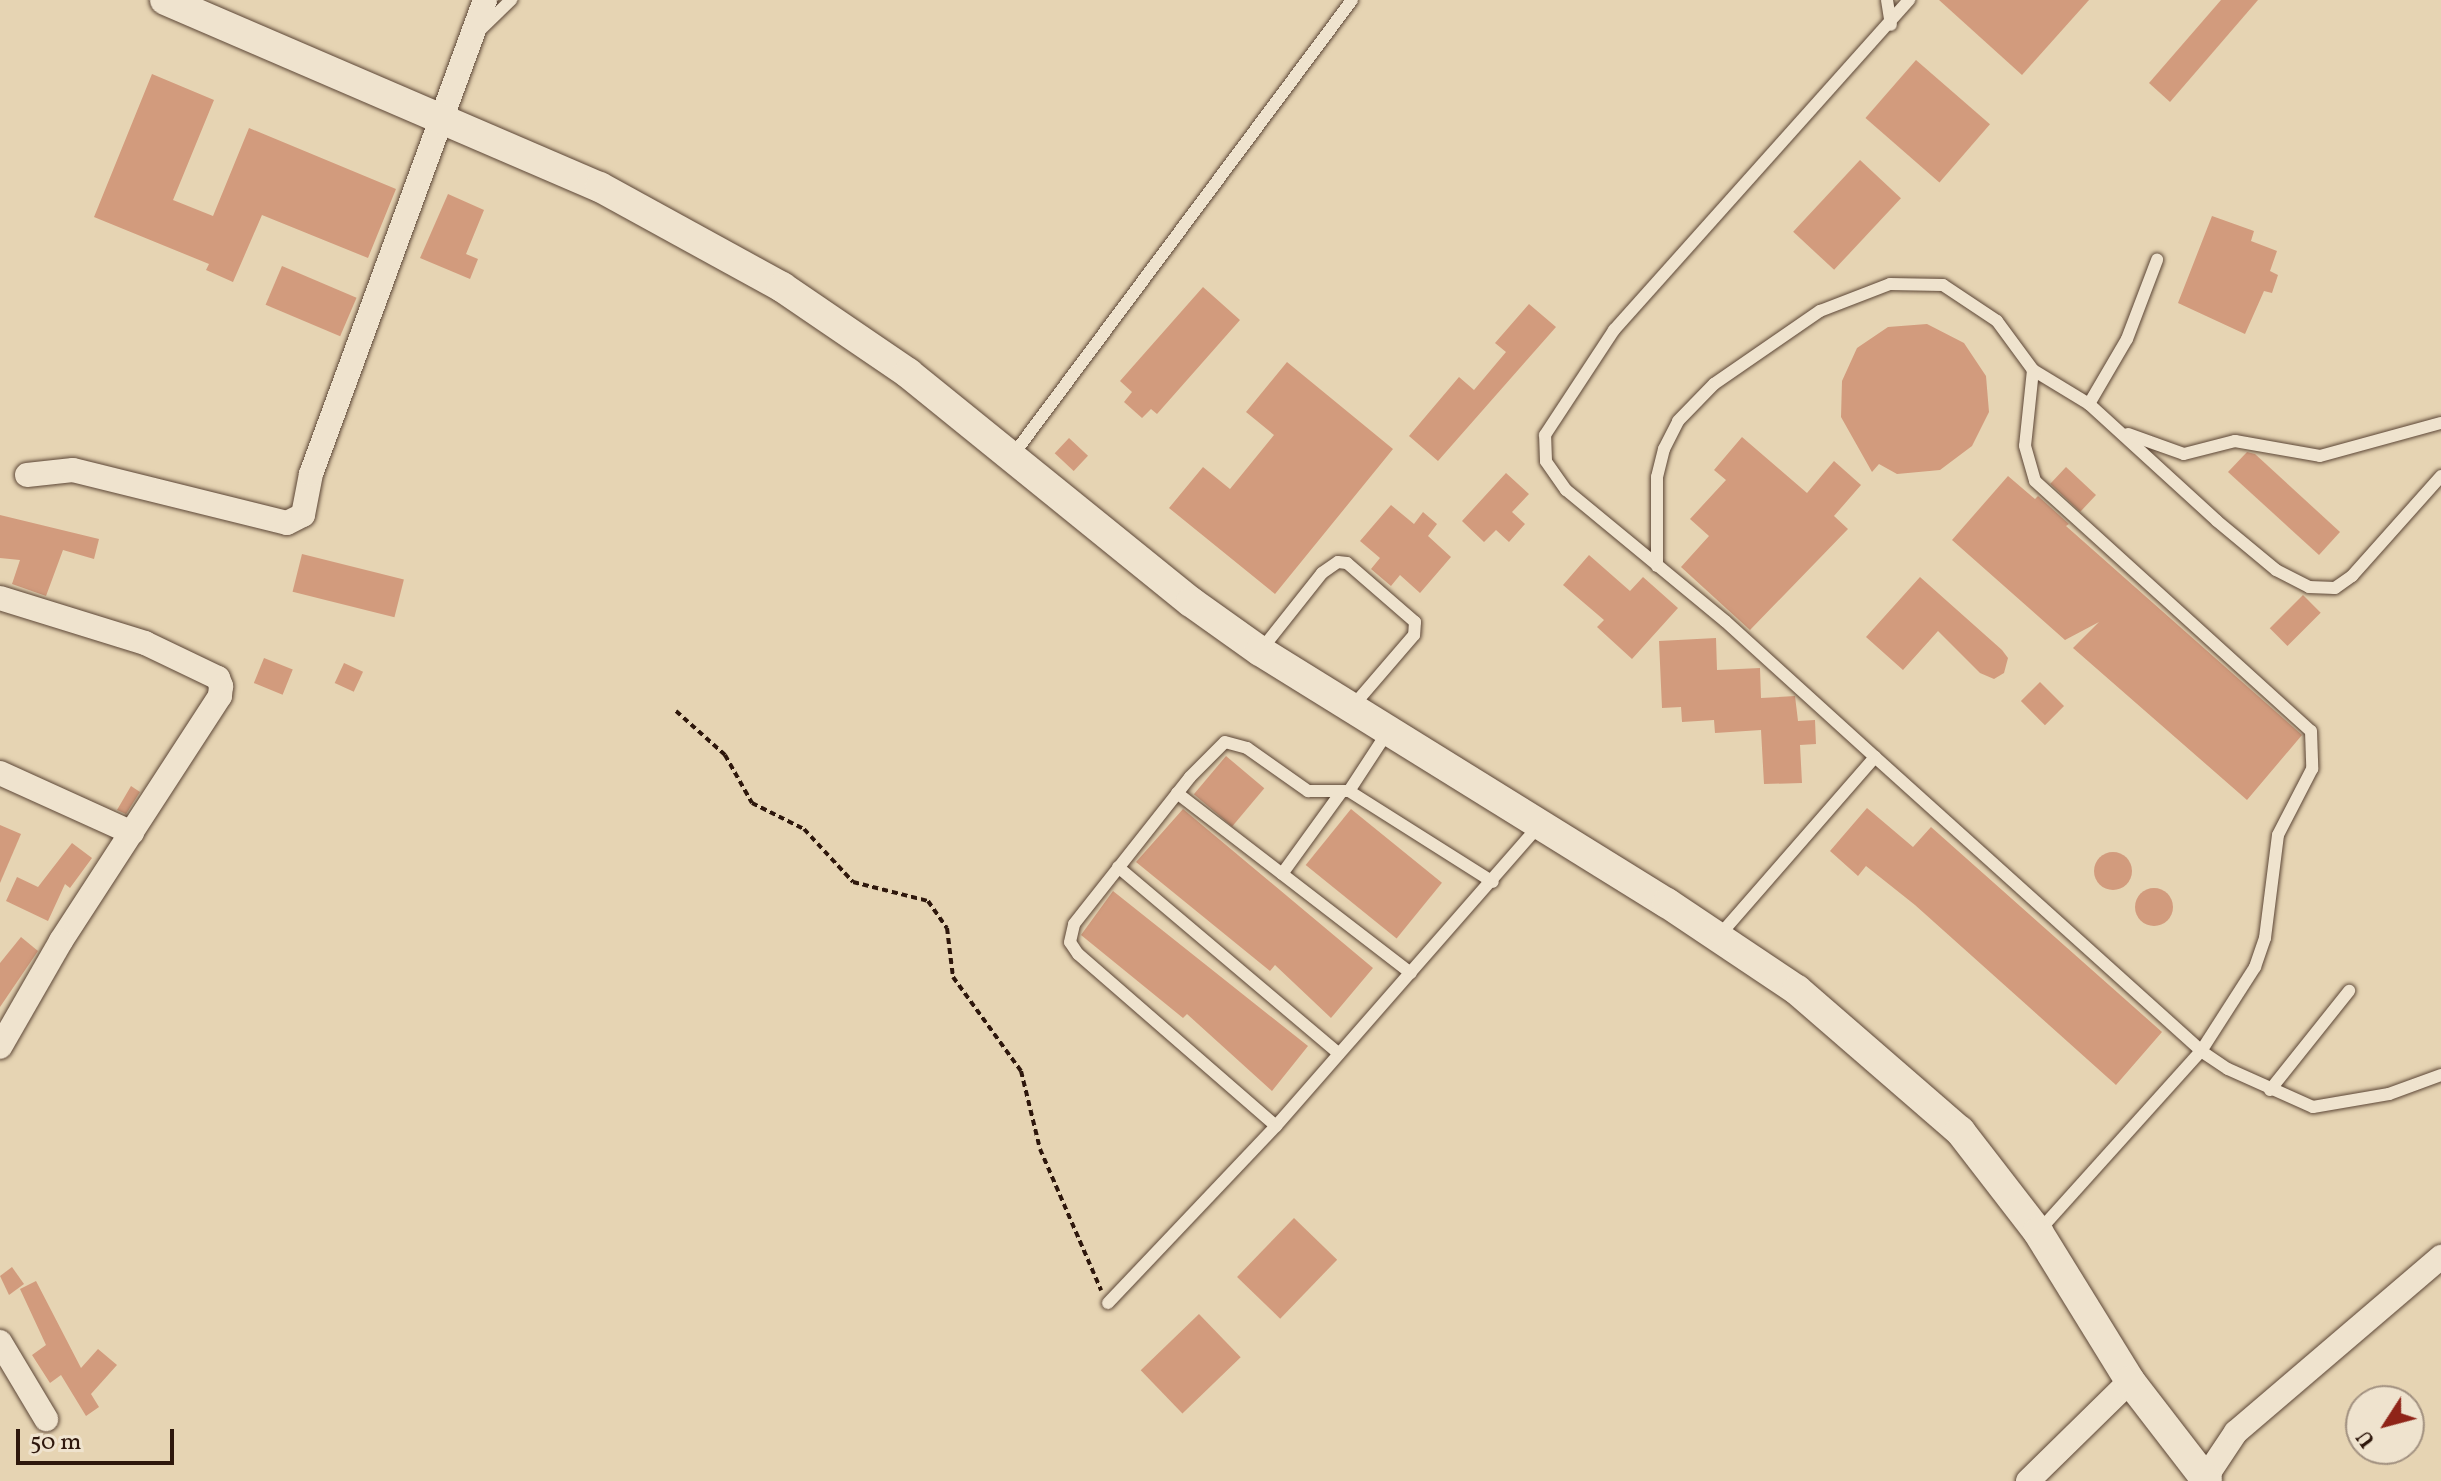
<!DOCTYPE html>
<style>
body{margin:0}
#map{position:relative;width:2441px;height:1481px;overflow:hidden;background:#e6d4b3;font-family:Vollkorn,serif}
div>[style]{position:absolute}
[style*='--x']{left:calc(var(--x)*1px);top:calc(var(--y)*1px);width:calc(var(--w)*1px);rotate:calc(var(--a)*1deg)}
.building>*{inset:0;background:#d29b7d;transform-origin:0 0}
.round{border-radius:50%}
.path>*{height:4px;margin-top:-2px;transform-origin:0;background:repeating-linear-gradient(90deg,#2e170c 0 6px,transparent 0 10px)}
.roads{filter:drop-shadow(0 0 2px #5c4636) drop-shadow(0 0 2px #5c4636)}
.service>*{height:12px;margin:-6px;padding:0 6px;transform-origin:6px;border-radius:6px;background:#efe3ce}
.minor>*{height:24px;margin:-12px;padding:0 12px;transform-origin:12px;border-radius:12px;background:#efe3ce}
.tertiary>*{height:30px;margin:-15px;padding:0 15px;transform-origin:15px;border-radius:15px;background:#efe3ce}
span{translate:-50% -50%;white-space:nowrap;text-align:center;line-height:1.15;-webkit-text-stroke:7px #efe3ce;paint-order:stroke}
.north{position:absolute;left:2345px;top:1385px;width:80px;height:80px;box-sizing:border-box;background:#efe3ce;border:2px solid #a29180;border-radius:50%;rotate:234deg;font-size:22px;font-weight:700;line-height:32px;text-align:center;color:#2e170c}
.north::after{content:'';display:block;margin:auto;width:28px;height:36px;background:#8f2418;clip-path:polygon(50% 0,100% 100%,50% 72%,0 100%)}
.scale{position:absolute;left:16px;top:1429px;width:158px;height:36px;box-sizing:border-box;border:4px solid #2e170c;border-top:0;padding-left:10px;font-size:24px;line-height:28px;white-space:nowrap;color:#2e170c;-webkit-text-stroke:6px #efe3ce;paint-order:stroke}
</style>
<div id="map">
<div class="building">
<i style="clip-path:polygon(1939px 0,2089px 0,2022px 75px)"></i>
<i style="clip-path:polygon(2221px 0,2258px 0,2170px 102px,2149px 83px)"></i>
<i style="left:1916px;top:60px;width:98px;height:77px;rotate:41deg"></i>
<i style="clip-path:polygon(152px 74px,214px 100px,173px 200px,213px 216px,249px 128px,396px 189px,368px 258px,262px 215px,233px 282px,206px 270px,209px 264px,94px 217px)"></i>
<i style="left:1860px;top:160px;width:56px;height:98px;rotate:43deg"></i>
<i style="clip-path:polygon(448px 194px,484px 210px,466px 254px,478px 259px,470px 279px,420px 258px)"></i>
<i style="clip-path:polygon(2212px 216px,2254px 231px,2251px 241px,2277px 251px,2270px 271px,2278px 275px,2272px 293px,2264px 291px,2245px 334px,2178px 303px)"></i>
<i style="left:282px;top:266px;width:81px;height:42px;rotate:23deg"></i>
<i style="clip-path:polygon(1203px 287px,1240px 320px,1157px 414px,1151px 409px,1142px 418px,1124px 402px,1132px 392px,1120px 381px)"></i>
<i style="clip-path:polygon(1529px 304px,1556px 327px,1438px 461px,1409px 436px,1459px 377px,1474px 390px,1506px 352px,1495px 343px)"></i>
<i style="clip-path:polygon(1927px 324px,1964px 343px,1986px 376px,1989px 412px,1972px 446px,1940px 470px,1897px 474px,1879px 464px,1872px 472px,1841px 417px,1842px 381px,1857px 348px,1888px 327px)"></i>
<i style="clip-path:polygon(1287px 362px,1393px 449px,1275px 594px,1169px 508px,1203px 467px,1230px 489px,1274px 435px,1246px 412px)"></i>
<i style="clip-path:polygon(1742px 437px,1807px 493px,1834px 461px,1861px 485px,1834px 516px,1848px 529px,1750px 630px,1681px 567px,1709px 536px,1690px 519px,1726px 480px,1714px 470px)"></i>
<i style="left:1069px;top:438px;width:26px;height:21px;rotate:43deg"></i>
<i style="clip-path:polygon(2247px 452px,2255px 454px,2340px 532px,2319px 555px,2228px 472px)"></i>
<i style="left:2066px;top:467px;width:41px;height:23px;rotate:43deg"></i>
<i style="clip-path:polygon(1506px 473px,1529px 494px,1512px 512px,1525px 524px,1509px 542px,1496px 530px,1484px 542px,1462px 521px)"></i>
<i style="clip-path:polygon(2008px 476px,2035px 499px,2038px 496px,2069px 524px,2066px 526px,2302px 735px,2247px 800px,2073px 648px,2099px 622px,2065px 640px,1952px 540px)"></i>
<i style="clip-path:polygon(1391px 505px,1414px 524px,1423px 512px,1437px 524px,1428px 536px,1451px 557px,1420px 593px,1400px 575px,1391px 586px,1371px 569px,1380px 558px,1360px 541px)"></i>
<i style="clip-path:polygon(0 515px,99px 539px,94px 559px,63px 550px,46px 596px,12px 584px,20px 560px,0 558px)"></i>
<i style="left:302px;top:554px;width:105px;height:39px;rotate:14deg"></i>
<i style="clip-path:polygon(1589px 555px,1630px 591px,1643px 577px,1678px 608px,1632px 659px,1597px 627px,1604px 620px,1563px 585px)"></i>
<i style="clip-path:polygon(1920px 577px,2002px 650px,2008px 658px,2004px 673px,1994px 679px,1980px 673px,1938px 631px,1903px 670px,1866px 637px)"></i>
<i style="left:2303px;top:595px;width:25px;height:47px;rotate:45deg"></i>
<i style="clip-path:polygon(1716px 638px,1717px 670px,1760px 668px,1761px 698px,1795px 696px,1798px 721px,1815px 720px,1816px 744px,1800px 745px,1802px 783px,1764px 784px,1761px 730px,1715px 733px,1714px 720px,1682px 722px,1681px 707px,1662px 708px,1659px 641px)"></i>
<i style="left:264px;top:658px;width:31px;height:27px;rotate:22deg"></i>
<i style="left:344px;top:663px;width:21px;height:22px;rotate:25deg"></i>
<i style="left:2040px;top:682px;width:34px;height:27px;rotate:45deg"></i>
<i style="left:1226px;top:756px;width:50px;height:50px;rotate:40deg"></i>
<i style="clip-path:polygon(131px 786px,140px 792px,126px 814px,117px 810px)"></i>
<i style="clip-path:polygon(1867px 808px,1913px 847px,1931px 827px,2162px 1032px,2116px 1085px,1915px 905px,1866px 866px,1858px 876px,1830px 851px)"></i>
<i style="clip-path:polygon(1183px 809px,1373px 968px,1331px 1018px,1275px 965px,1270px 971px,1136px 862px)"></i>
<i style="left:1351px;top:809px;width:117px;height:72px;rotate:39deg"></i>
<i style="clip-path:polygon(0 825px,21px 834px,0 883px)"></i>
<i style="clip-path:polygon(72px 843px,92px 858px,70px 888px,65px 884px,48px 921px,6px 901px,17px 877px,38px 887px)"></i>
<i class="round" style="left:2094px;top:852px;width:38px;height:38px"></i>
<i class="round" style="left:2135px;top:888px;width:38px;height:38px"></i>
<i style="clip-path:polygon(1113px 891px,1308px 1046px,1272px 1091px,1187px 1014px,1183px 1018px,1081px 935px)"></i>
<i style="clip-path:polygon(21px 937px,38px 951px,0 1007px,0 963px)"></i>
<i style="left:1294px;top:1218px;width:60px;height:82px;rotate:44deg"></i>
<i style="clip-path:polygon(12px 1267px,24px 1284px,9px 1295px,0 1276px)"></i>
<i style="clip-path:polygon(36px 1281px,81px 1368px,98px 1349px,117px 1365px,91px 1394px,99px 1407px,86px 1416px,61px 1375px,50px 1383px,32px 1355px,46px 1345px,20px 1289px)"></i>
<i style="left:1199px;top:1314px;width:60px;height:81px;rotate:46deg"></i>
</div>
<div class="path">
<i style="--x:676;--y:711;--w:66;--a:41.9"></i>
<i style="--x:725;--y:755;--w:55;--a:60.6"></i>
<i style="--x:752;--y:803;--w:58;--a:26.6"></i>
<i style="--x:804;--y:829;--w:72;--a:47.2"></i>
<i style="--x:853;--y:882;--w:77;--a:14.2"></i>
<i style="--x:928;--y:901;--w:33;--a:55"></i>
<i style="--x:947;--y:928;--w:49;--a:83"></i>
<i style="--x:953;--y:977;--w:116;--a:54.1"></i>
<i style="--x:1021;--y:1071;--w:80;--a:76.3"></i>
<i style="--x:1040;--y:1149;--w:154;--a:66.6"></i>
</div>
<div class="roads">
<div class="service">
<i style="--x:1887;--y:0;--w:25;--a:81"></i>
<i style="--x:479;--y:31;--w:45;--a:-44.1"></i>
<i style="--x:2033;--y:370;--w:66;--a:31.3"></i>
<i style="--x:2089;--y:404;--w:173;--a:42.4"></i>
<i style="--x:2217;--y:521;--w:77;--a:39.7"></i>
<i style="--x:2276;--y:570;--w:37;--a:27"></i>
<i style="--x:2309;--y:587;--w:26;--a:2"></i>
<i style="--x:2335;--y:588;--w:21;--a:-35"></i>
<i style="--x:2352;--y:576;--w:134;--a:-48.3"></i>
<i style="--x:2089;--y:404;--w:75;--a:-59.7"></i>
<i style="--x:2127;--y:339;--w:85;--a:-69.2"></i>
<i style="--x:2128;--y:434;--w:59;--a:19.7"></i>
<i style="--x:2184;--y:454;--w:53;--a:-14.3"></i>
<i style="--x:2235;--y:441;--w:86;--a:10"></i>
<i style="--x:2320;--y:456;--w:125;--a:-15.3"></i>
<i style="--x:1013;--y:455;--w:567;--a:-53.31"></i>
<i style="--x:1657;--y:566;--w:89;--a:-90"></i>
<i style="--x:1657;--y:477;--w:29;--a:-76"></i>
<i style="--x:1664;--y:449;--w:31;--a:-63"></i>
<i style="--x:1678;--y:421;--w:52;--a:-45.8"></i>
<i style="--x:1714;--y:384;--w:129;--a:-34.6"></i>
<i style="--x:1820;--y:311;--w:75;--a:-21.1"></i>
<i style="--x:1890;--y:284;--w:53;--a:1.1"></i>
<i style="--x:1943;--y:285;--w:65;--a:33.7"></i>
<i style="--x:1997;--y:321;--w:61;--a:53.7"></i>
<i style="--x:2033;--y:370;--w:76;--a:96"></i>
<i style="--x:2025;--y:446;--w:36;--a:74"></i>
<i style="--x:2035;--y:481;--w:372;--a:42.2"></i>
<i style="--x:2311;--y:731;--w:38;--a:88"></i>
<i style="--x:2312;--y:769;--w:74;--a:117.3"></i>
<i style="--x:2278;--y:835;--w:104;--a:97.2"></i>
<i style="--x:2265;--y:938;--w:31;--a:109"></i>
<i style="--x:2255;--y:967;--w:100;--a:122.7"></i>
<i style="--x:2201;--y:1051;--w:244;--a:132"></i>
<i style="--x:1261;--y:650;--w:98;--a:-51.6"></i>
<i style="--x:1322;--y:573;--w:19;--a:-35"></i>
<i style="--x:1338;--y:562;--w:9;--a:6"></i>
<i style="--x:1347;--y:563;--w:90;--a:40.9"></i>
<i style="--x:1415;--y:622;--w:13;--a:94"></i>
<i style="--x:1414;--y:635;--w:95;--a:130.7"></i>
<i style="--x:1875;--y:757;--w:439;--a:42"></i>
<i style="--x:2201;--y:1051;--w:32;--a:34"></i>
<i style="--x:2228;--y:1069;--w:93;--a:24.1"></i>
<i style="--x:2313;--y:1107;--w:77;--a:-9.7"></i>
<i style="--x:2389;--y:1094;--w:55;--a:-20.1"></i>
<i style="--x:1349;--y:791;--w:170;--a:32.3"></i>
<i style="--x:1177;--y:793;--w:295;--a:37.6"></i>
<i style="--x:1118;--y:867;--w:289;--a:40.2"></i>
<i style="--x:1282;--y:874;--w:102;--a:-54.1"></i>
<i style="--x:1718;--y:937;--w:239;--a:-48.9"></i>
<i style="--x:1875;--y:757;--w:202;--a:-137.8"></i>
<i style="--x:1725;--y:621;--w:206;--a:-140.5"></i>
<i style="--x:1566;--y:490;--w:35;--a:-125"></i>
<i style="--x:1546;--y:461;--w:26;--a:-92"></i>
<i style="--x:1545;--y:435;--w:126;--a:-56.7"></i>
<i style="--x:1614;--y:330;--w:443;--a:-48.2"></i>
<i style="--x:2270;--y:1090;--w:127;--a:-51.4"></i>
<i style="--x:1276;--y:1126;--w:262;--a:-139"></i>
<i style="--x:1078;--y:954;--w:14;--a:-124"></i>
<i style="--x:1070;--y:942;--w:18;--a:-77"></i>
<i style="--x:1074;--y:924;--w:187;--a:-51.7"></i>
<i style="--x:1190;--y:777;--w:49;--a:-45"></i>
<i style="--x:1225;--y:742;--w:23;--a:15"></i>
<i style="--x:1247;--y:748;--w:75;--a:35.2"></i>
<i style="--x:1308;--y:791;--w:41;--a:0"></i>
<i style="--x:1349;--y:791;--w:69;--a:-56.8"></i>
<i style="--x:1108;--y:1303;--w:244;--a:-46.5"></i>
<i style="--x:1276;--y:1126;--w:401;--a:-48.8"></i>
</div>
<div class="minor">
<i style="--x:27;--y:475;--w:46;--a:-6.2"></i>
<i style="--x:73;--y:470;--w:220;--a:13.9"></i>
<i style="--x:287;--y:523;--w:18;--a:-27"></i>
<i style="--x:303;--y:515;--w:42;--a:-79"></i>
<i style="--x:311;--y:474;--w:505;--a:-69.84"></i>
<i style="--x:0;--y:598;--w:152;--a:17.2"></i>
<i style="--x:145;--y:643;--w:81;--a:25.6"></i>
<i style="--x:218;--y:678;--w:9;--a:69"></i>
<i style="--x:221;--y:686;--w:10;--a:96"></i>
<i style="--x:220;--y:696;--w:292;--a:123"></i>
<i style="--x:61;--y:941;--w:122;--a:119.9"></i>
<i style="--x:0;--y:773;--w:145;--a:24.4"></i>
<i style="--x:0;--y:1342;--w:90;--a:59.1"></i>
<i style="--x:2028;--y:1481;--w:143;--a:-44.4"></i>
<i style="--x:2209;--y:1481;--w:10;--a:-84"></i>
<i style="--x:2210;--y:1471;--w:47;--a:-56.3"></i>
<i style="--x:2236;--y:1432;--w:270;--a:-40.5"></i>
</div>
<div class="tertiary">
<i style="--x:165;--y:0;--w:473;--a:23.3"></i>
<i style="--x:600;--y:187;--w:208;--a:28.8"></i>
<i style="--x:782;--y:287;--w:153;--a:34.3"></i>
<i style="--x:908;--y:373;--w:364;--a:39"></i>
<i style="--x:1191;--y:602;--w:85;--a:35.4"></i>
<i style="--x:1260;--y:651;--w:479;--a:31.8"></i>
<i style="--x:1667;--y:903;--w:156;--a:33.8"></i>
<i style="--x:1797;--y:990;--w:216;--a:40.9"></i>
<i style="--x:1960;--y:1131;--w:128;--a:52.3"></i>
<i style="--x:2038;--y:1232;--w:175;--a:58.3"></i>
<i style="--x:2130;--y:1381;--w:126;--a:52.4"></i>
</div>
</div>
<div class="north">U</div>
<div class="scale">50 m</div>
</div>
